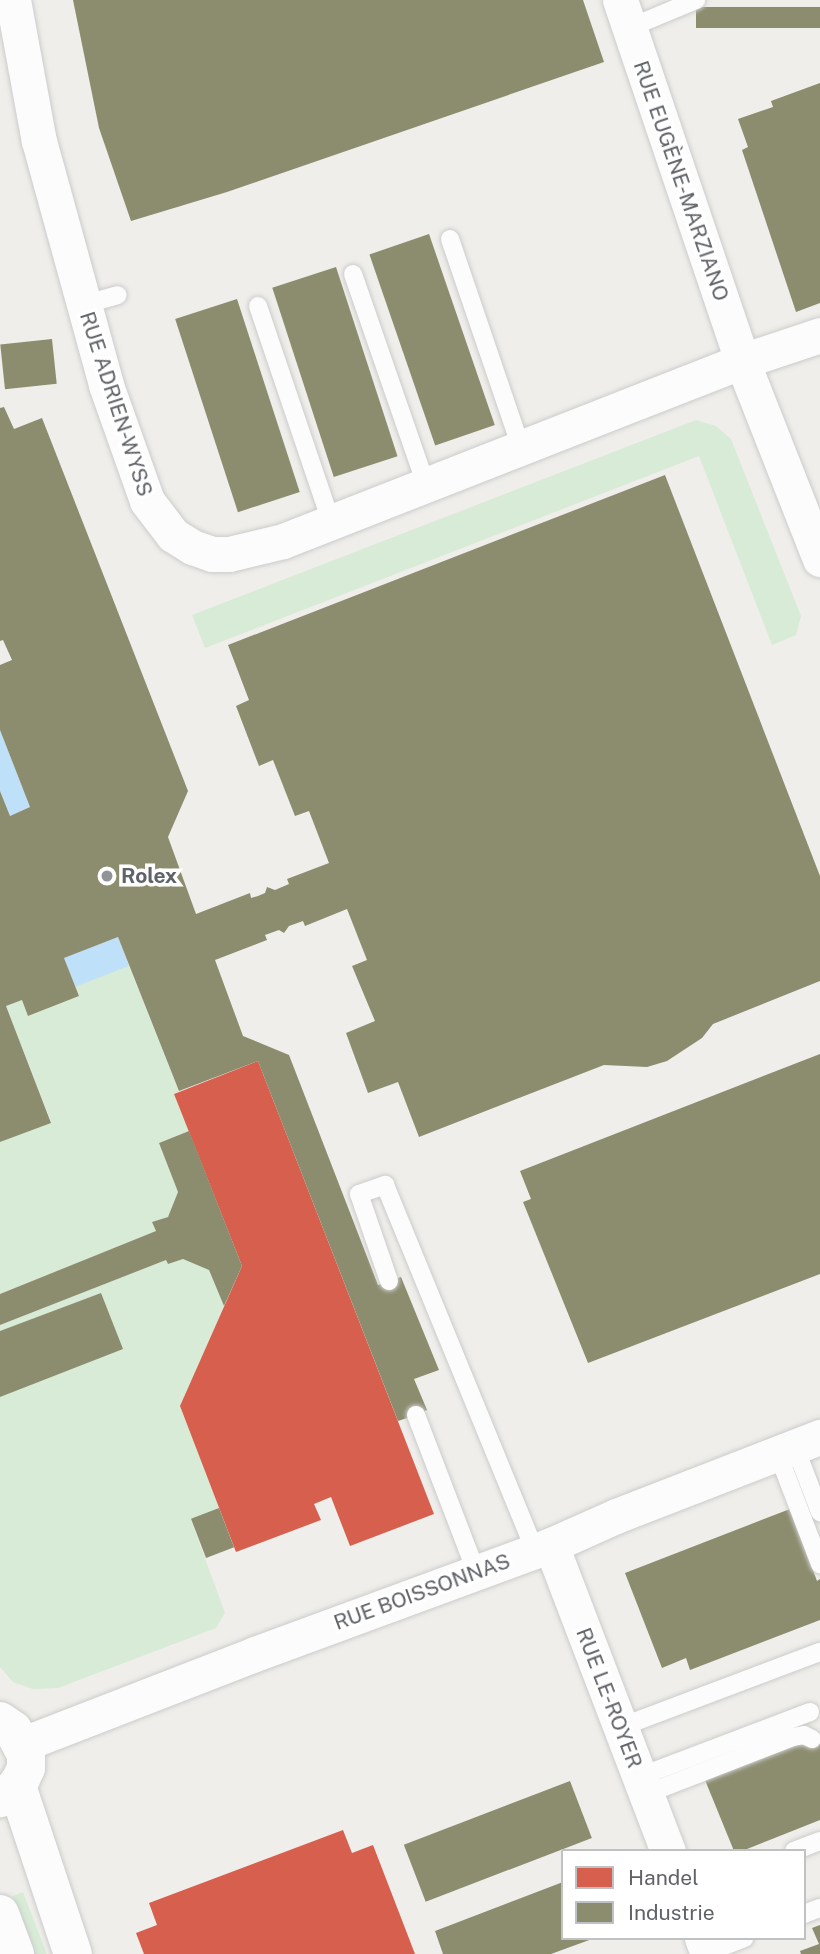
<!DOCTYPE html>
<meta charset="utf-8">
<style>
body{margin:0}
#map{position:relative;width:820px;height:1954px;overflow:hidden;background:#efeeea;font-family:"Public Sans",sans-serif}
div>[style]{position:absolute}
[style*='--x']{left:calc(var(--x)*1px);top:calc(var(--y)*1px);width:calc(var(--w)*1px);rotate:calc(var(--a)*1deg)}
.green>*{inset:0;background:#d8ebd6;transform-origin:0 0}
.water>*{inset:0;background:#bfe0f9;transform-origin:0 0}
.shops>*{inset:0;background:#d6604d}
.industry>*{inset:0;background:#8c8c6e;transform-origin:0 0}
.roads{filter:drop-shadow(0 0 2px #cbcccc) drop-shadow(0 0 2px #cbcccc)}
.service>*{height:18px;margin:-9px;padding:0 9px;transform-origin:9px;border-radius:9px;background:#fdfcfc}
.minor>*{height:35px;margin:-17.5px;padding:0 17.5px;transform-origin:17.5px;border-radius:17.5px;background:#fdfcfc}
.secondary>*{height:38px;margin:-19px;padding:0 19px;transform-origin:19px;border-radius:19px;background:#fdfcfc}
.dots>*{width:19px;height:19px;translate:-50% -50%;box-sizing:border-box;border:4px solid #fff;border-radius:50%}
span{translate:-50% -50%;white-space:nowrap;text-align:center;line-height:1.15;-webkit-text-stroke:7px #fff;paint-order:stroke}
.street-label{font-size:21px;color:#5f6368}
.poi-label{font-size:21px;color:#5f6368;font-weight:700}
.left{translate:0 -50%;text-align:left}
.legend{position:absolute;left:561px;top:1849px;width:245px;height:91px;box-sizing:border-box;background:#fff;border:2px solid #bfc1c3;margin:0;padding:9px 12px;list-style:none;font-size:21px;color:#5f6368}
.legend li{display:flex;align-items:center;gap:14px;height:35px}
.legend b{width:35px;border:2px solid #bfc1c3}
</style>
<div id="map">
<div class="green">
<i style="clip-path:polygon(696px 420px,716px 426px,731px 439px,801px 616px,796px 635px,772px 645px,699px 456px,205px 648px,192px 615px)"></i>
<i style="clip-path:polygon(129px 966px,179px 1091px,174px 1094px,189px 1131px,159px 1143px,178px 1192px,168px 1217px,153px 1222px,156px 1231px,0 1294px,0 1142px,51px 1122px,6px 1006px,22px 1000px,29px 1016px,79px 996px,75px 986px)"></i>
<i style="clip-path:polygon(183px 1259px,209px 1270px,224px 1306px,180px 1406px,219px 1508px,191px 1520px,225px 1613px,216px 1628px,58px 1688px,33px 1689px,13px 1682px,0 1667px,0 1325px,166px 1260px,168px 1264px)"></i>
<i style="left:23px;top:1892px;width:66px;height:11px;rotate:69deg"></i>
</div>
<div class="water">
<i style="clip-path:polygon(0 730px,30px 807px,10px 816px,0 791px)"></i>
<i style="left:118px;top:937px;width:31px;height:58px;rotate:69deg"></i>
</div>
<div class="shops">
<i style="clip-path:polygon(258px 1061px,434px 1514px,350px 1546px,331px 1497px,314px 1504px,321px 1520px,236px 1552px,180px 1406px,242px 1266px,174px 1094px)"></i>
<i style="clip-path:polygon(343px 1830px,352px 1853px,373px 1845px,415px 1954px,144px 1954px,136px 1933px,157px 1925px,149px 1903px)"></i>
</div>
<div class="industry">
<i style="clip-path:polygon(73px 0,583px 0,604px 62px,227px 192px,131px 221px,99px 128px)"></i>
<i style="left:820px;top:7px;width:21px;height:124px;rotate:90deg"></i>
<i style="clip-path:polygon(820px 83px,820px 303px,796px 312px,742px 150px,748px 147px,738px 119px,773px 107px,771px 101px)"></i>
<i style="left:429px;top:234px;width:202px;height:63px;rotate:71deg"></i>
<i style="left:336px;top:267px;width:199px;height:67px;rotate:72deg"></i>
<i style="left:237px;top:299px;width:203px;height:65px;rotate:72deg"></i>
<i style="left:52px;top:339px;width:45px;height:52px;rotate:84deg"></i>
<i style="clip-path:polygon(4px 407px,14px 429px,42px 418px,188px 791px,168px 837px,196px 914px,250px 893px,251px 898px,258px 896px,265px 893px,267px 887px,275px 890px,289px 884px,287px 879px,329px 863px,309px 811px,295px 816px,273px 760px,259px 766px,236px 706px,249px 700px,228px 645px,665px 475px,820px 876px,820px 981px,713px 1024px,702px 1038px,667px 1061px,647px 1067px,604px 1065px,419px 1137px,398px 1082px,368px 1093px,346px 1033px,375px 1021px,352px 966px,367px 960px,347px 909px,305px 926px,303px 921px,289px 926px,284px 933px,279px 930px,265px 935px,267px 940px,215px 960px,243px 1036px,289px 1055px,378px 1285px,401px 1277px,439px 1370px,414px 1379px,427px 1410px,416px 1415px,398px 1421px,258px 1061px,179px 1091px,118px 937px,64px 958px,79px 996px,28px 1016px,22px 1000px,6px 1006px,51px 1123px,0 1142px,0 791px,10px 816px,30px 807px,0 730px,0 665px,12px 660px,3px 640px,0 641px,0 408px)"></i>
<i style="clip-path:polygon(820px 1054px,820px 1274px,588px 1363px,523px 1202px,531px 1199px,520px 1171px)"></i>
<i style="clip-path:polygon(189px 1131px,242px 1266px,224px 1306px,209px 1270px,183px 1259px,168px 1264px,166px 1260px,0 1325px,0 1294px,156px 1231px,152px 1222px,168px 1217px,178px 1192px,159px 1143px)"></i>
<i style="clip-path:polygon(101px 1293px,123px 1349px,0 1397px,0 1331px)"></i>
<i style="left:219px;top:1508px;width:42px;height:30px;rotate:69deg"></i>
<i style="clip-path:polygon(790px 1509px,817px 1581px,820px 1579px,820px 1620px,690px 1670px,686px 1658px,662px 1668px,625px 1573px)"></i>
<i style="clip-path:polygon(820px 1736px,820px 1820px,742px 1851px,734px 1851px,705px 1780px)"></i>
<i style="left:570px;top:1781px;width:61px;height:178px;rotate:69deg"></i>
<i style="clip-path:polygon(563px 1882px,563px 1938px,592px 1939px,551px 1954px,443px 1954px,435px 1931px)"></i>
<i style="clip-path:polygon(820px 1925px,820px 1954px,801px 1954px,800px 1951px,819px 1944px,812px 1928px)"></i>
</div>
<div class="roads">
<div class="service">
<i style="--x:629;--y:28;--w:73;--a:-22.7"></i>
<i style="--x:450;--y:239;--w:221;--a:71.2"></i>
<i style="--x:353;--y:274;--w:223;--a:70.9"></i>
<i style="--x:83;--y:305;--w:36;--a:-16"></i>
<i style="--x:258;--y:306;--w:228;--a:71.3"></i>
<i style="--x:389;--y:1281;--w:92;--a:-109"></i>
<i style="--x:359;--y:1194;--w:28;--a:-19"></i>
<i style="--x:385;--y:1185;--w:396;--a:67.7"></i>
<i style="--x:416;--y:1415;--w:167;--a:69"></i>
<i style="--x:795;--y:1447;--w:70;--a:69"></i>
<i style="--x:778;--y:1454;--w:118;--a:69.1"></i>
<i style="--x:621;--y:1727;--w:213;--a:-20.7"></i>
<i style="--x:639;--y:1777;--w:183;--a:-20.8"></i>
<i style="--x:646;--y:1794;--w:158;--a:-21.2"></i>
<i style="--x:793;--y:1737;--w:11;--a:-10"></i>
<i style="--x:804;--y:1735;--w:9;--a:27"></i>
<i style="--x:794;--y:1851;--w:28;--a:-21"></i>
<i style="--x:804;--y:1914;--w:17;--a:-21"></i>
<i style="--x:708;--y:1952;--w:39;--a:-21"></i>
</div>
<div class="minor">
<i style="--x:13;--y:0;--w:143;--a:79.6"></i>
<i style="--x:39;--y:141;--w:253;--a:74.6"></i>
<i style="--x:106;--y:385;--w:123;--a:70.5"></i>
<i style="--x:147;--y:501;--w:43;--a:52.6"></i>
<i style="--x:173;--y:535;--w:22;--a:32"></i>
<i style="--x:192;--y:547;--w:21;--a:19"></i>
<i style="--x:212;--y:554;--w:17;--a:0"></i>
<i style="--x:229;--y:554;--w:56;--a:-13.5"></i>
<i style="--x:283;--y:541;--w:493;--a:-21.4"></i>
<i style="--x:742;--y:361;--w:82;--a:-18.4"></i>
<i style="--x:620;--y:0;--w:381;--a:71.3"></i>
<i style="--x:742;--y:361;--w:213;--a:68.5"></i>
<i style="--x:551;--y:1545;--w:328;--a:69.1"></i>
<i style="--x:23;--y:1744;--w:249;--a:-21.2"></i>
<i style="--x:255;--y:1654;--w:315;--a:-20.2"></i>
<i style="--x:551;--y:1545;--w:71;--a:-24"></i>
<i style="--x:616;--y:1516;--w:219;--a:-21.2"></i>
<i style="--x:702;--y:1938;--w:17;--a:69"></i>
</div>
<div class="secondary">
<i style="--x:0;--y:1721;--w:16;--a:35"></i>
<i style="--x:13;--y:1730;--w:27;--a:62"></i>
<i style="--x:26;--y:1754;--w:14;--a:90"></i>
<i style="--x:26;--y:1768;--w:14;--a:115"></i>
<i style="--x:20;--y:1781;--w:14;--a:129"></i>
<i style="--x:11;--y:1792;--w:13;--a:151"></i>
<i style="--x:17;--y:1786;--w:177;--a:71.6"></i>
<i style="--x:0;--y:1914;--w:43;--a:69.4"></i>
</div>
</div>
<div class="dots">
<i style="left:107px;top:876px;background:#919496"></i>
</div>
<div class="street-label">
<span style="left:681px;top:181px;rotate:71deg">RUE EUGÈNE-MARZIANO</span>
<span style="left:116px;top:404px;rotate:72deg">RUE ADRIEN-WYSS</span>
<span style="left:422px;top:1592px;rotate:-20deg">RUE BOISSONNAS</span>
<span style="left:609px;top:1698px;rotate:69deg">RUE LE-ROYER</span>
</div>
<div class="poi-label">
<span class="left" style="left:121px;top:876px">Rolex</span>
</div>
<ul class="legend">
<li><b style="height:19px;background:#d6604d"></b>Handel</li>
<li><b style="height:19px;background:#8c8c6e"></b>Industrie</li>
</ul>
</div>
